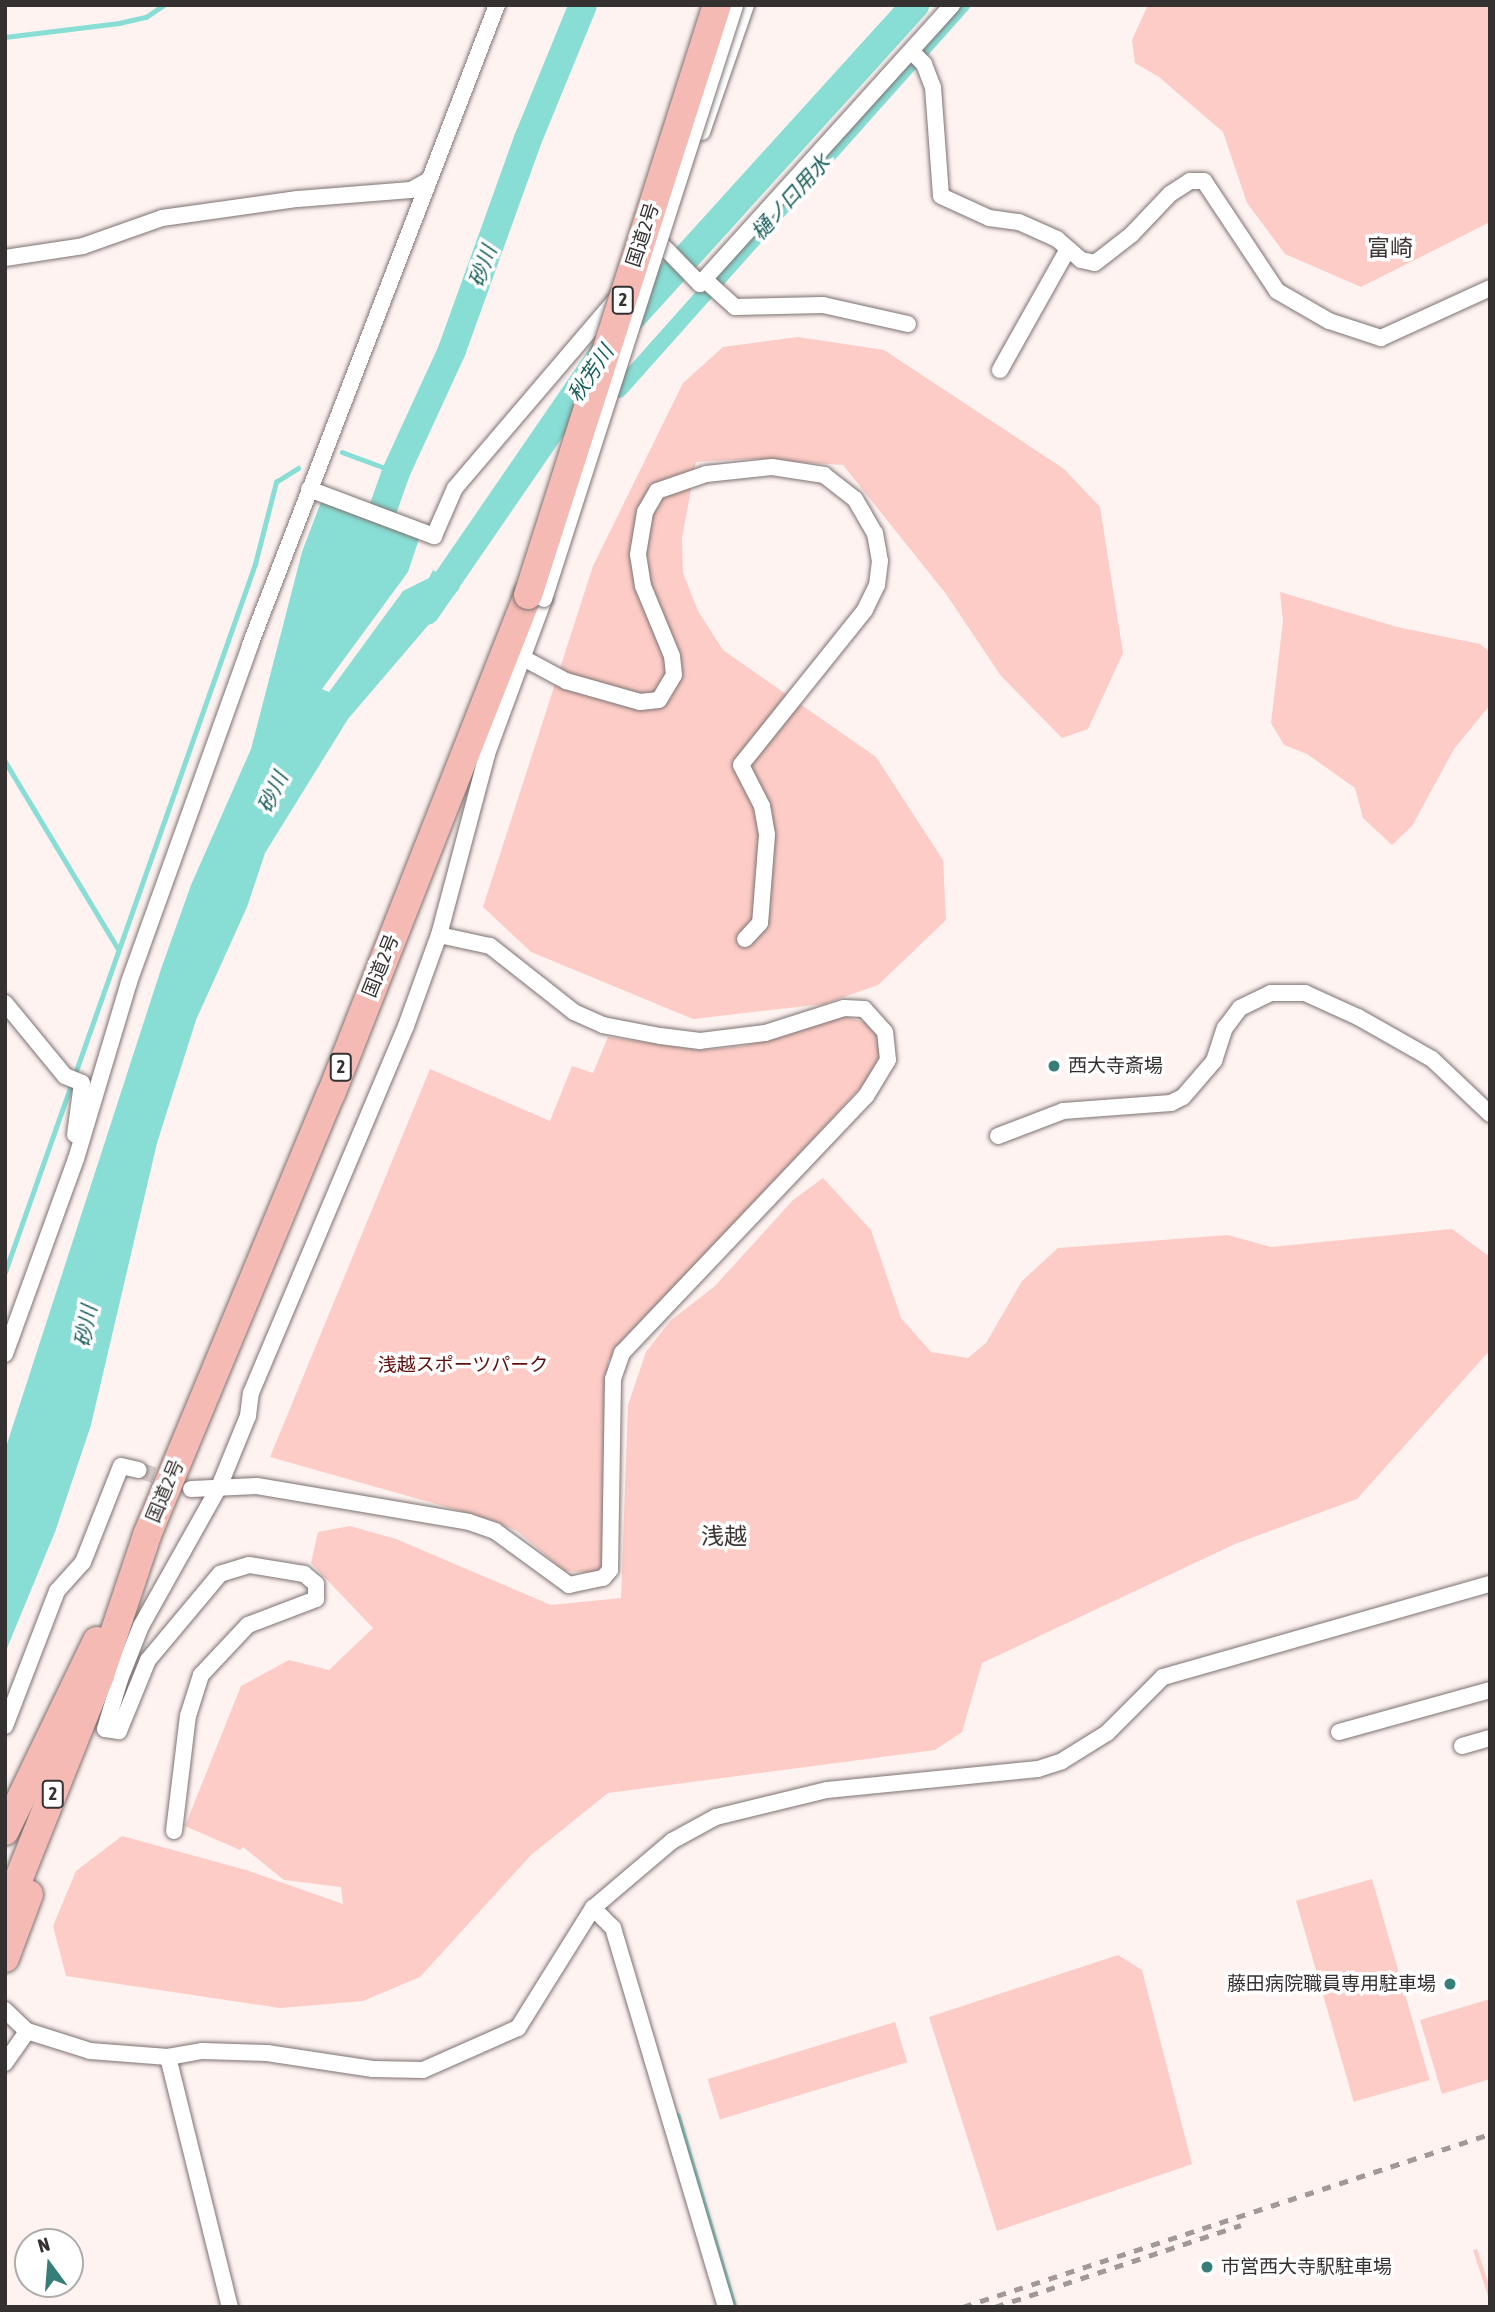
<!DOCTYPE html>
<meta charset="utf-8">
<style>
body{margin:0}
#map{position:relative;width:1495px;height:2312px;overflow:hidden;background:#fef3f1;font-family:"Asap Condensed","Noto Sans JP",sans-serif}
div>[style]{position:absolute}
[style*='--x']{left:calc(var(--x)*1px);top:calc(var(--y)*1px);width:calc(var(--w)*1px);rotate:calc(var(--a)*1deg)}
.green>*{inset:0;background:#fdccc6;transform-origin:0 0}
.water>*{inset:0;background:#88ddd4}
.stream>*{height:4.5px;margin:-2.25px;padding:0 2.25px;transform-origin:2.25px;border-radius:2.25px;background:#88ddd4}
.canal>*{height:16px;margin:-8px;padding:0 8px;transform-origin:8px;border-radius:8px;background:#88ddd4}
.river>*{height:28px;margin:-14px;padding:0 14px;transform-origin:14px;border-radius:14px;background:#88ddd4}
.street-tunnel>*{height:16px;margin-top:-8px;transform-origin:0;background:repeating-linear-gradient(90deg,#d6ccca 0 16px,transparent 0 24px)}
.roads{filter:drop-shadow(0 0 2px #7c7271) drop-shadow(0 0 2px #7c7271)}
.street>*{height:16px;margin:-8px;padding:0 8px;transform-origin:8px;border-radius:8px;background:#fff}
.highway>*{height:28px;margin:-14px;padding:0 14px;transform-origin:14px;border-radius:14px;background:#f5bab3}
.rail>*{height:4.5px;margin-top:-2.25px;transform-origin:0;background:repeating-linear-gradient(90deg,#a19997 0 9px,transparent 0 18px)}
.bridges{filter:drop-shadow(0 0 2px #7c7271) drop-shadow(0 0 2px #7c7271)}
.street-bridge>*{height:16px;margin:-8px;padding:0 8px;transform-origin:8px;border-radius:8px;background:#fff}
.highway-bridge>*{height:28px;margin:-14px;padding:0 14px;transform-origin:14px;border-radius:14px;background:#f5bab3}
.dots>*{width:19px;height:19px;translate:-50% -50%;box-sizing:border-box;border:4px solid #fff;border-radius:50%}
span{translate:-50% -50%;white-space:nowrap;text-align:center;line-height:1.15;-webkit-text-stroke:7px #fff;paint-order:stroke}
.shield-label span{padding:2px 5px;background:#fff;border:2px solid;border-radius:5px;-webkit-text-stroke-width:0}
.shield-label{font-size:18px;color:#353130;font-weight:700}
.street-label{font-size:19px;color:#353130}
.poi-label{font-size:19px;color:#353130}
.left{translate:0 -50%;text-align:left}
.right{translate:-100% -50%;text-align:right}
.park-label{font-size:19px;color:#5e0d0c}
.water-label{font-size:21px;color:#175e59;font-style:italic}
.quarter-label{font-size:23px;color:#3d3534}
.frame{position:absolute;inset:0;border:7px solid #353130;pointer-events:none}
.north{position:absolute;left:14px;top:2228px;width:70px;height:70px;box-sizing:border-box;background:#fff;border:2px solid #aeadac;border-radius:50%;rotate:344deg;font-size:19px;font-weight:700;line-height:28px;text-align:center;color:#353130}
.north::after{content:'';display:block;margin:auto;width:24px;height:32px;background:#377e78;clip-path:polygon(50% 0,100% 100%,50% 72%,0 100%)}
</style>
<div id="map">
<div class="green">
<i style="clip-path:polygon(1148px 5px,1490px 5px,1490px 222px,1361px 287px,1285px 254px,1247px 203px,1223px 132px,1159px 77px,1135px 63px,1132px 40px)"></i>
<i style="clip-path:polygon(798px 337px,884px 350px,1064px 469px,1100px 507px,1123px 653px,1088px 729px,1062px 738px,1001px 676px,946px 594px,843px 465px,752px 459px,696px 462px,682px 538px,683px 573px,698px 611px,723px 650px,876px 757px,943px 860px,946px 920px,878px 985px,824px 1004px,693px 1019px,531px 952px,483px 907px,593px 566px,683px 383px,723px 347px)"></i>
<i style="clip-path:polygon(1280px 592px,1397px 627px,1480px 644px,1490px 652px,1490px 705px,1454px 749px,1412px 826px,1392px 845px,1363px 818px,1355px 788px,1307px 754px,1284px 745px,1271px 723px,1283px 621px)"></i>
<i style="clip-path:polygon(843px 1016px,867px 1023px,879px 1037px,881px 1053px,873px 1074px,608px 1361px,606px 1565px,597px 1573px,565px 1571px,517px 1531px,489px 1519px,270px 1457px,430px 1069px,550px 1121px,572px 1066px,593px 1073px,608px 1037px,700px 1050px,744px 1046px)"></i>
<i style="clip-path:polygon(823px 1178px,871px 1230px,901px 1318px,931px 1352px,968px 1358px,986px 1343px,1022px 1281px,1058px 1248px,1228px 1235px,1271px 1247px,1452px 1229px,1490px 1257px,1490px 1350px,1357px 1499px,1235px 1544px,982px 1663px,962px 1732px,935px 1750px,608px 1793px,531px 1855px,420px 1977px,363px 2001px,280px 2008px,66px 1976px,53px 1926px,76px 1871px,122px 1836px,246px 1870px,343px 1904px,341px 1887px,284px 1880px,243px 1847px,240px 1850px,185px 1826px,241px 1686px,289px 1660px,329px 1670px,373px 1628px,311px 1563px,318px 1532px,350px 1526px,396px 1539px,551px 1605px,621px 1598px,628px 1405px,646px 1352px,670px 1321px,715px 1286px,793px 1200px)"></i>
<i style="left:1372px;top:1879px;width:209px;height:79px;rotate:74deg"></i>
<i style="clip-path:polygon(1118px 1955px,1142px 1970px,1192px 2164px,997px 2231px,929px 2017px)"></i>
<i style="clip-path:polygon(1490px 1999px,1490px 2079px,1442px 2094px,1420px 2020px)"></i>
<i style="left:895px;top:2022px;width:42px;height:196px;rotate:73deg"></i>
<i style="clip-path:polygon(1477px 2249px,1490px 2288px,1490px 2302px,1473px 2250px)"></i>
</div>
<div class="water">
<i style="clip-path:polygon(321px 502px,419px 539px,408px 572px,322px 689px,329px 692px,403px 591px,429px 578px,433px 570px,460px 588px,348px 719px,265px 853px,247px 907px,196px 1020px,157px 1143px,91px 1425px,55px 1532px,5px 1653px,5px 1450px,161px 969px,191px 885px,251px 749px,302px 552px)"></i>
</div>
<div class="stream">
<i style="--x:5;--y:37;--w:115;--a:-7"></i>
<i style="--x:119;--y:23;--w:28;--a:-13"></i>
<i style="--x:146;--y:17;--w:22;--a:-34"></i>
<i style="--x:342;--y:452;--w:58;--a:20.3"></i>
<i style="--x:5;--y:761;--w:218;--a:58.9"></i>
<i style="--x:5;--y:1272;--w:751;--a:-70.55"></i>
<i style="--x:255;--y:564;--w:85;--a:-75.6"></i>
<i style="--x:276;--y:482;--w:26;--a:-32"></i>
<i style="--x:678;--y:2115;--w:200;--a:73.5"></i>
</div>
<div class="canal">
<i style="--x:619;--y:390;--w:516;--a:-48.3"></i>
</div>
<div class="river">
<i style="--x:371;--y:543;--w:75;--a:-70.6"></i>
<i style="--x:396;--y:472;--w:134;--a:-65.3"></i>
<i style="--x:452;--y:350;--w:224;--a:-70.2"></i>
<i style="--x:528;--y:139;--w:145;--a:-67.7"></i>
<i style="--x:426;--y:611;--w:334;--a:-55.5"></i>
<i style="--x:615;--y:336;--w:447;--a:-47.8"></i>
</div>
<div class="street-tunnel">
<i style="--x:139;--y:1470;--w:39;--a:19"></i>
</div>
<div class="roads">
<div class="street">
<i style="--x:912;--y:52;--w:17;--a:45"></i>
<i style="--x:924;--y:64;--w:25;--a:69"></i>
<i style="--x:933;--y:87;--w:109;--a:85.8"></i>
<i style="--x:941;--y:196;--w:53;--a:24.6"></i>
<i style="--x:989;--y:218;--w:30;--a:8"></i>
<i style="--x:1019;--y:222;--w:42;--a:24.1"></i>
<i style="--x:1057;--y:239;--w:32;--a:41"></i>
<i style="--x:1081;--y:260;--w:14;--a:12"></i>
<i style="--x:1095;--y:263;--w:46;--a:-37.9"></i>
<i style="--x:1131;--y:235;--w:57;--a:-46.4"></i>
<i style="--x:1170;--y:194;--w:24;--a:-33"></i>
<i style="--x:1190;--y:181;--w:14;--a:0"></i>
<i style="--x:1204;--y:181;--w:132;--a:56.4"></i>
<i style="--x:1277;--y:291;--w:60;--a:30"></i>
<i style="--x:1329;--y:321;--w:55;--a:18.1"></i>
<i style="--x:1381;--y:338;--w:120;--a:-24.6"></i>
<i style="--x:702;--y:132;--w:134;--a:-70.9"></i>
<i style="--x:663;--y:246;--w:53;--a:45.8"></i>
<i style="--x:700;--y:284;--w:376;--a:-47.9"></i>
<i style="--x:5;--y:258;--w:79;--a:-8.7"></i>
<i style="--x:83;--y:246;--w:84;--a:-19.5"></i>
<i style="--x:162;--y:218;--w:137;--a:-8"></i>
<i style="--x:298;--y:199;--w:113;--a:-4.6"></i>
<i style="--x:411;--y:190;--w:18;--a:-29"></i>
<i style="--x:704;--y:279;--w:42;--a:42.1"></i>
<i style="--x:735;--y:307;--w:88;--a:-1.3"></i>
<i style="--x:823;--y:305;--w:87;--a:12.6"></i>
<i style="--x:1000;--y:370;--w:139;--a:-60.7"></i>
<i style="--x:309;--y:489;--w:134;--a:20.6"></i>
<i style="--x:434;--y:536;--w:52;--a:-66.4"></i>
<i style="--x:455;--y:488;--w:250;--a:-49.5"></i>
<i style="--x:525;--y:659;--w:47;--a:28.2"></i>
<i style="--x:566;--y:681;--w:77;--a:15.8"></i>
<i style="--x:640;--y:702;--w:19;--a:-6"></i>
<i style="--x:659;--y:700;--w:29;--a:-59"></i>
<i style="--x:674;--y:675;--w:19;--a:-96"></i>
<i style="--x:672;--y:656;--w:76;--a:-112.5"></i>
<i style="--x:643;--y:586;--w:32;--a:-99"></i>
<i style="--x:638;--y:554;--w:43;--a:-80.5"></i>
<i style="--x:645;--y:512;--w:24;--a:-60"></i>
<i style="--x:657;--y:491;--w:52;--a:-19.1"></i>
<i style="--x:706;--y:474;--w:66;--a:-6.1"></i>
<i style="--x:772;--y:467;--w:53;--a:8.7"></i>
<i style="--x:824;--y:475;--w:39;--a:38"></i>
<i style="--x:855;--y:499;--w:39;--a:60"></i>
<i style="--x:875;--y:533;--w:28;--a:80"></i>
<i style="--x:880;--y:561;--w:24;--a:97"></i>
<i style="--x:877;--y:585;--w:28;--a:116"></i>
<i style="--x:865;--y:610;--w:198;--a:128.7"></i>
<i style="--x:741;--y:765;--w:46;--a:62.9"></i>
<i style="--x:762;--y:806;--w:29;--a:80"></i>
<i style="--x:767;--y:835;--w:88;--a:94.5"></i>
<i style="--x:760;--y:923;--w:22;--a:133"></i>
<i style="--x:5;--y:1003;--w:94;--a:50.6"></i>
<i style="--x:65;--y:1076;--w:18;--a:22"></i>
<i style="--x:82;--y:1083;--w:52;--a:97.7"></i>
<i style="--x:998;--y:1136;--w:70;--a:-21"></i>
<i style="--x:1063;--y:1111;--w:108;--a:-4.2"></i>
<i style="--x:1171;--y:1103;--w:13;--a:-27"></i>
<i style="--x:1183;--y:1097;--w:48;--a:-49.3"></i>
<i style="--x:1214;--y:1061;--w:35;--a:-72"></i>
<i style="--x:1225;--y:1028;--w:25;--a:-53"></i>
<i style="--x:1240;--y:1008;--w:34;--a:-26"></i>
<i style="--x:1271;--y:993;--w:34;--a:0"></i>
<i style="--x:1305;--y:993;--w:58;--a:24.4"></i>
<i style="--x:1358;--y:1017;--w:85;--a:29.6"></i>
<i style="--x:1432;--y:1059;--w:80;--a:43.5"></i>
<i style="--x:5;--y:1354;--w:208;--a:-70"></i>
<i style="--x:76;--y:1159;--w:185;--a:-73.3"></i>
<i style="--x:129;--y:982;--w:358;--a:-70.2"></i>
<i style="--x:250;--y:645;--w:686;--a:-68.9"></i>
<i style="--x:191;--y:1489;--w:66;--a:-2.6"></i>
<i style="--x:257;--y:1486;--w:215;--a:9.6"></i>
<i style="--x:469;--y:1522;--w:28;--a:19"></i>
<i style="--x:495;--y:1531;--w:92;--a:36.1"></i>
<i style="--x:569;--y:1585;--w:35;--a:-12"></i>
<i style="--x:603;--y:1578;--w:11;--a:-49"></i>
<i style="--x:610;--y:1570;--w:191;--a:-89.1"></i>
<i style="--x:613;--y:1379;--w:28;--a:-71"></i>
<i style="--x:622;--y:1353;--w:354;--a:-46.5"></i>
<i style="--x:866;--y:1096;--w:42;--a:-58.6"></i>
<i style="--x:888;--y:1060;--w:28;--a:-96"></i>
<i style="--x:885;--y:1032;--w:31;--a:-132"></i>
<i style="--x:864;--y:1009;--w:20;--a:-177"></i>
<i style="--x:844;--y:1008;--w:83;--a:162.4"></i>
<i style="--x:765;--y:1033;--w:65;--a:173"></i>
<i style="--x:700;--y:1041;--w:40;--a:-172.9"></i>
<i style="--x:660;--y:1036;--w:58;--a:-169.1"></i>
<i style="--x:603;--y:1025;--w:32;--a:-156"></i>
<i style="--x:574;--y:1012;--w:107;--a:-141.8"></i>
<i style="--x:490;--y:946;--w:52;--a:-167.8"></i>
<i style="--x:5;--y:1726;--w:145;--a:-68.9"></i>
<i style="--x:57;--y:1591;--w:39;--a:-48"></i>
<i style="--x:83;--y:1562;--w:103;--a:-68.4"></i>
<i style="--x:121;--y:1466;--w:18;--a:13"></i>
<i style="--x:1339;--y:1732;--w:157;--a:-15.5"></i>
<i style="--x:1462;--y:1746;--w:29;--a:-16"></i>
<i style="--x:174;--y:1831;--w:116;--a:-83.1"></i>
<i style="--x:188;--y:1716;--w:43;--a:-72.4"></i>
<i style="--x:201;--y:1675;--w:69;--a:-46.8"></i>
<i style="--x:248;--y:1625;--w:73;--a:-20.9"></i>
<i style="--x:316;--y:1599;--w:15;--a:-90"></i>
<i style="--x:316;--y:1584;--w:16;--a:-140"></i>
<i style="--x:304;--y:1574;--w:56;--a:-170.7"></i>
<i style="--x:249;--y:1565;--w:30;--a:163"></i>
<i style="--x:220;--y:1574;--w:112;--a:129.9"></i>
<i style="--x:148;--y:1660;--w:77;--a:112.2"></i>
<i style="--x:119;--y:1731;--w:14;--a:-172"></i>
<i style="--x:105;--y:1729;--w:52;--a:-73.3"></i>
<i style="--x:120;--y:1679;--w:57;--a:-68.4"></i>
<i style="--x:141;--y:1626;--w:159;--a:-60.7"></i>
<i style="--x:219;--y:1487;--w:77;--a:-67.8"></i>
<i style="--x:248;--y:1416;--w:23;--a:-83"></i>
<i style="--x:251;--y:1393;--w:398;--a:-67.1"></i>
<i style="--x:406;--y:1026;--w:97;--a:-70.1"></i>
<i style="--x:439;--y:935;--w:187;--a:-75.1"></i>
<i style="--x:487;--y:754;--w:165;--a:-69.8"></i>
<i style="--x:593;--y:1908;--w:28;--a:45"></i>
<i style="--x:613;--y:1928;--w:395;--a:73.4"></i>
<i style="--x:5;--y:2010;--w:30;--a:44"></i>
<i style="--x:27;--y:2031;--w:66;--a:17.6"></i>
<i style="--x:90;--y:2051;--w:78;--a:4.4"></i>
<i style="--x:168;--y:2057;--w:35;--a:-10"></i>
<i style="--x:202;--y:2051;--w:65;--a:1.8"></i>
<i style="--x:267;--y:2053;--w:107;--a:8.6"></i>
<i style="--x:373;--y:2069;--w:50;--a:1.1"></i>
<i style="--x:423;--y:2070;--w:104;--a:-23.9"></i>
<i style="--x:518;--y:2028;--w:142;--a:-58"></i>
<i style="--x:593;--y:1908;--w:104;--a:-40.3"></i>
<i style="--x:672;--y:1841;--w:50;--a:-28.6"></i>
<i style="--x:716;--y:1817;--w:114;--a:-13.7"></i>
<i style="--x:827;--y:1790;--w:212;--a:-5.7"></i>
<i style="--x:1038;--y:1769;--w:25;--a:-18"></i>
<i style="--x:1062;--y:1761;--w:53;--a:-31.9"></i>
<i style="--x:1107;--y:1733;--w:79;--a:-45"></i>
<i style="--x:1163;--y:1677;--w:340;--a:-15.9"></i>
<i style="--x:168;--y:2057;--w:258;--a:76.1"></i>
<i style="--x:5;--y:2063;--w:39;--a:-55"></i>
</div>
<div class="highway">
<i style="--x:5;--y:1831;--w:211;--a:-64.2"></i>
<i style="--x:5;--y:1913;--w:256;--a:-68.2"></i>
<i style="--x:100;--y:1675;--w:148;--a:-71.4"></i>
<i style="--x:147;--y:1535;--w:478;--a:-67.4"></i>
<i style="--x:331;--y:1094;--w:536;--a:-68.46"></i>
<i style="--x:5;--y:1958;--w:68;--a:-69.4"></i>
</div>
</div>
<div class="rail">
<i style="--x:963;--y:2307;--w:555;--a:-18.17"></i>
<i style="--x:995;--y:2307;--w:259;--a:-18.4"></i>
</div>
<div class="bridges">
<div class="street-bridge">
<i style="--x:544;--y:599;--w:623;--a:-72.15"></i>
</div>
<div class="highway-bridge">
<i style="--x:528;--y:595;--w:620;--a:-72.24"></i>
</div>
</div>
<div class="dots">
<i style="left:1054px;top:1066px;background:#377e78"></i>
<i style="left:1450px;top:1984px;background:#377e78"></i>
<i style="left:1207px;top:2267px;background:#377e78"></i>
</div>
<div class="shield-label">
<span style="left:623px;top:300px">2</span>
<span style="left:341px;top:1067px">2</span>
<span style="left:53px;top:1794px">2</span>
</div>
<div class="street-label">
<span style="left:643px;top:235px;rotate:-72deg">国道2号</span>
<span style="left:381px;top:966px;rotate:-68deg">国道2号</span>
<span style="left:165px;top:1491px;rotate:-67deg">国道2号</span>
</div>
<div class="poi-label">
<span class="left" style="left:1068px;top:1066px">西大寺斎場</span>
<span class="right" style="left:1436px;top:1984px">藤田病院職員専用駐車場</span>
<span class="left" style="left:1221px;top:2267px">市営西大寺駅駐車場</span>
</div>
<div class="park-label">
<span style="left:463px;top:1365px">浅越スポーツパーク</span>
</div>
<div class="water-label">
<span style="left:790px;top:197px;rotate:-48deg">樋ノ口用水</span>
<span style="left:482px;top:266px;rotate:-70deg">砂川</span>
<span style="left:590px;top:373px;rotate:-56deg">秋芳川</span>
<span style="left:272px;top:792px;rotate:-65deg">砂川</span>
<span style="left:85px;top:1326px;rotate:-80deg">砂川</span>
</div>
<div class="quarter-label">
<span style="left:1390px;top:248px">富崎</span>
<span style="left:724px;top:1536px">浅越</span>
</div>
<div class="frame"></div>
<div class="north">N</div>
</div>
